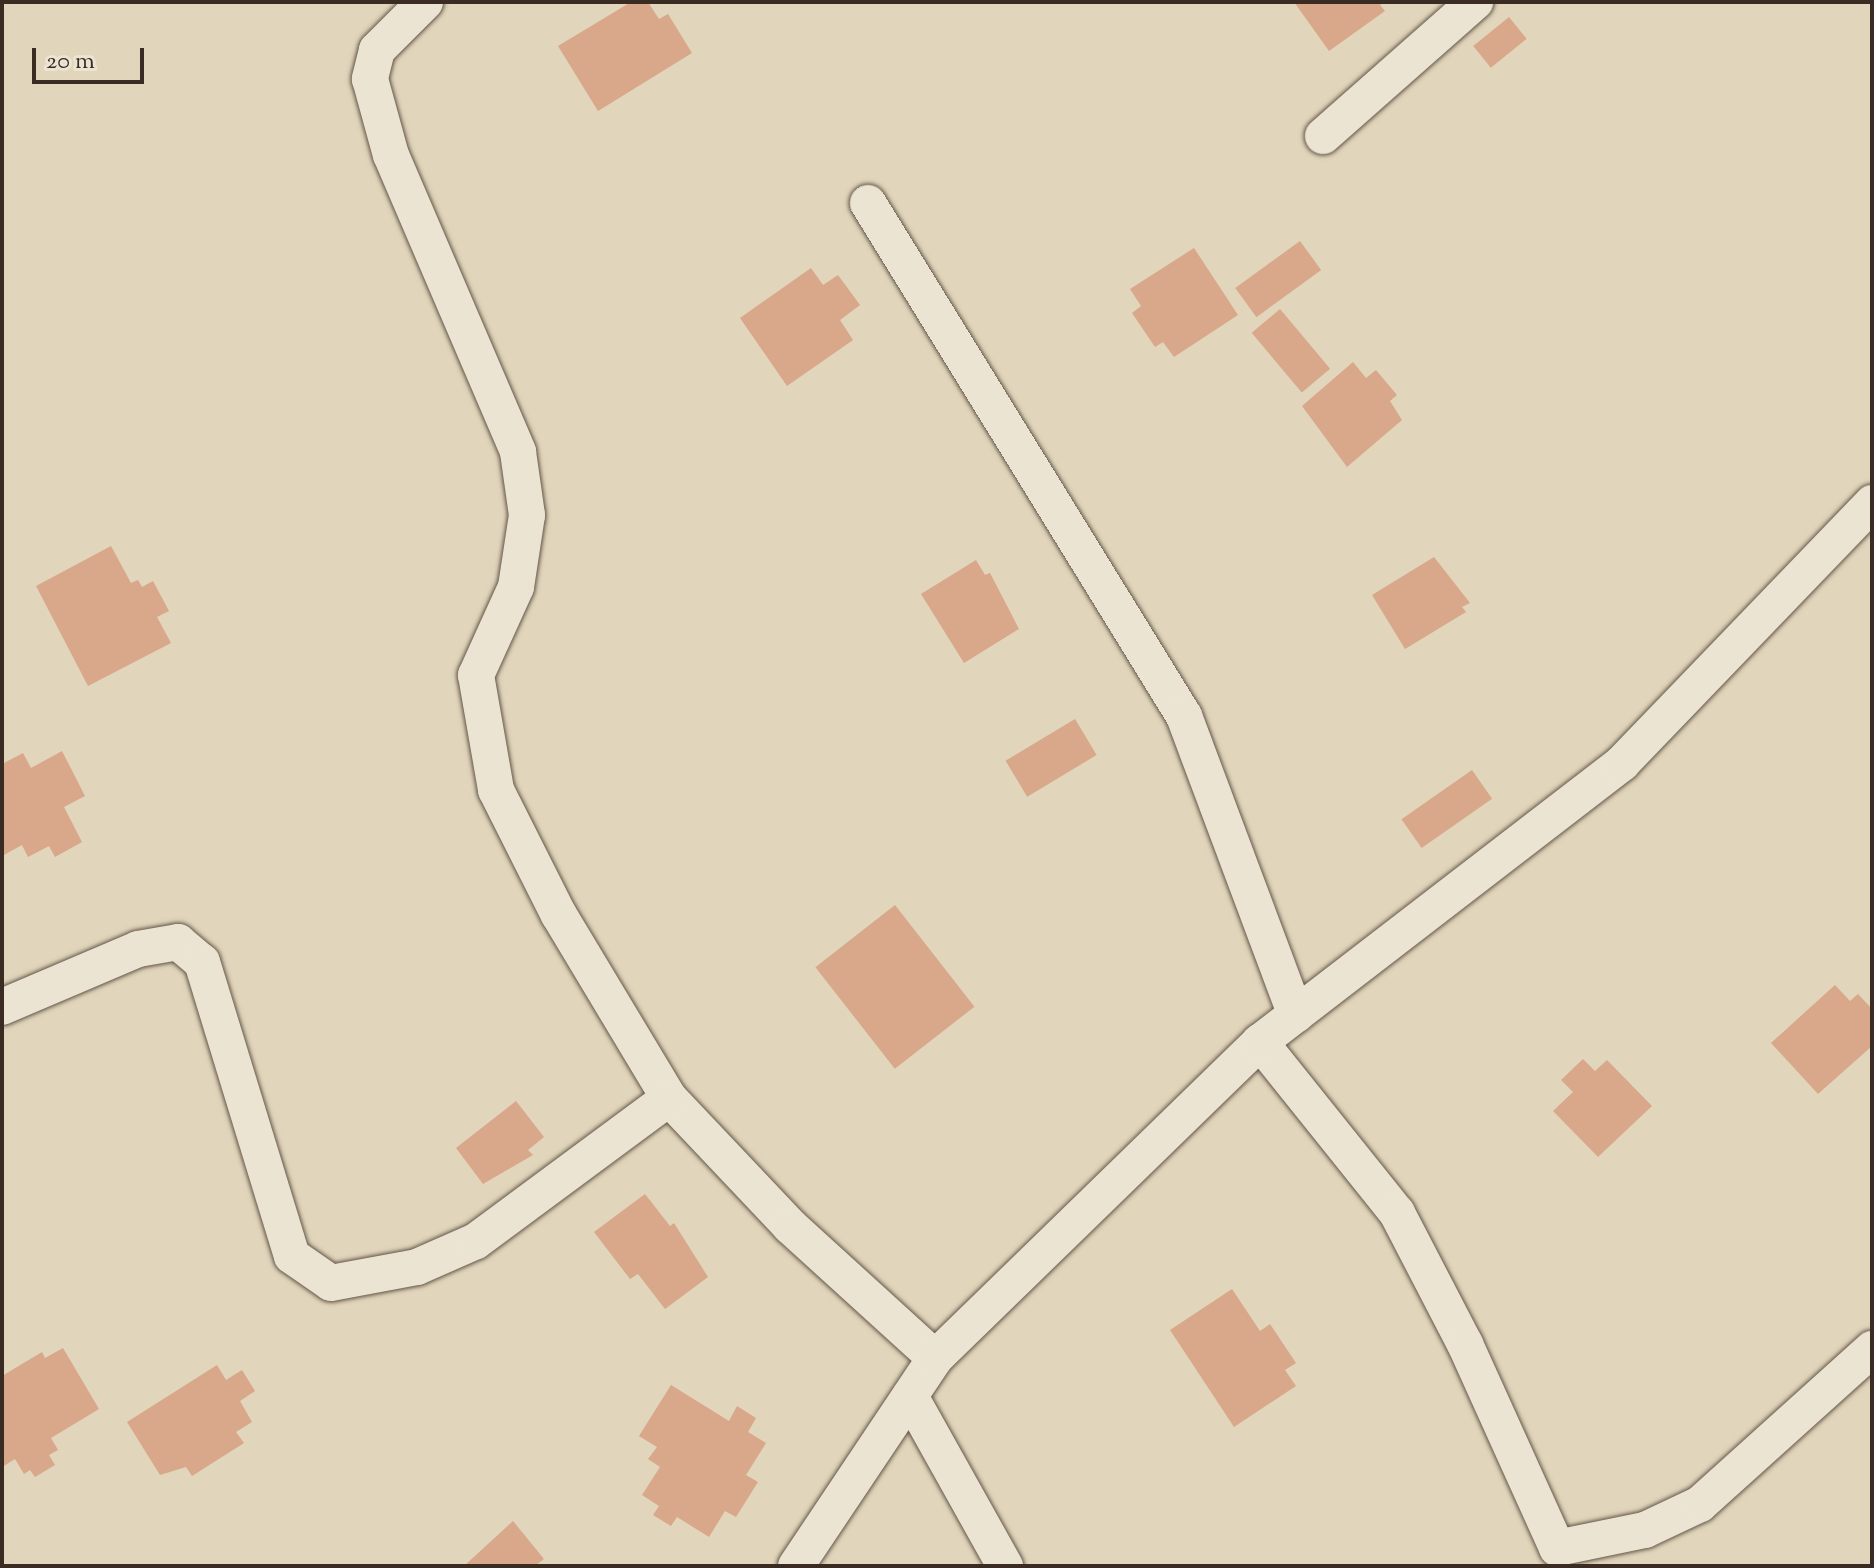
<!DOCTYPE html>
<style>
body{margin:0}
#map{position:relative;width:1874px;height:1568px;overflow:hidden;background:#e1d5bb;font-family:"Sorts Mill Goudy",serif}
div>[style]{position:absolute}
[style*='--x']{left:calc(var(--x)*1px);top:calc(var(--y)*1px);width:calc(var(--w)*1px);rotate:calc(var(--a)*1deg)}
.building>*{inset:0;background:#d9a789;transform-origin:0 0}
.roads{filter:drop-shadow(0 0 2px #645648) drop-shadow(0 0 2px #645648)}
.minor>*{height:36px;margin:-18px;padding:0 18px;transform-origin:18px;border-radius:18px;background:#ece4d3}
span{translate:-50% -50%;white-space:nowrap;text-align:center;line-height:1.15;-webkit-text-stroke:6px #ece4d3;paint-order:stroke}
.frame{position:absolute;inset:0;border:4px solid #3a2c22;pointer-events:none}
.scale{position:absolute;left:32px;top:48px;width:112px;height:36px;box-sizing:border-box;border:4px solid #3a2c22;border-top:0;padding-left:10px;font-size:24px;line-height:28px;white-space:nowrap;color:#3a2c22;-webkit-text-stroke:6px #ece4d3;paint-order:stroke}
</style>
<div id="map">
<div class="building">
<i style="clip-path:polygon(631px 2px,648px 2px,659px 19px,668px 14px,692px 53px,598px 111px,558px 46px)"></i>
<i style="clip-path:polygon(1294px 2px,1385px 2px,1380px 5px,1385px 11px,1329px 51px)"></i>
<i style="left:1509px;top:17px;width:28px;height:46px;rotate:51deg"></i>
<i style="left:1300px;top:241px;width:36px;height:80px;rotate:54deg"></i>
<i style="clip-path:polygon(1194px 248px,1238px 315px,1174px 357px,1163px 342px,1155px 347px,1132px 313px,1141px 306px,1130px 289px)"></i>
<i style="clip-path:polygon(811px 268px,823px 285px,838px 275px,860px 305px,840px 320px,853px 340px,787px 386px,740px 318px)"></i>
<i style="left:1280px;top:309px;width:78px;height:37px;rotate:50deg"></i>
<i style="clip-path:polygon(1353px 362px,1366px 378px,1376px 370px,1397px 395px,1390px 401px,1402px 420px,1347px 467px,1302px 406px)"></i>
<i style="clip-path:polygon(111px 546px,131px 583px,138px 580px,142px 587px,153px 581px,169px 611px,157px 617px,171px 643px,88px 686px,36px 586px)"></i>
<i style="clip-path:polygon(1434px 557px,1470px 603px,1462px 607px,1466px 612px,1405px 649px,1372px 595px)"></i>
<i style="clip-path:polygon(976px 560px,985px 575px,990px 573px,1019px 629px,964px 663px,921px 594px)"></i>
<i style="left:1075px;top:719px;width:42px;height:81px;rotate:59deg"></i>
<i style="clip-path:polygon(62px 751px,85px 796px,64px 807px,82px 842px,55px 857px,49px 846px,28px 857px,22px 845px,2px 856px,2px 764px,23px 753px,31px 768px)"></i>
<i style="left:1472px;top:770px;width:35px;height:86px;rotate:55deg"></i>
<i style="left:895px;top:905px;width:129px;height:101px;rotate:52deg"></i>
<i style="clip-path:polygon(1835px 985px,1850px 1001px,1858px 994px,1872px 1009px,1872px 1046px,1818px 1094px,1771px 1043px)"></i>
<i style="clip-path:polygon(1583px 1059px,1595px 1071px,1607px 1060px,1652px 1106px,1598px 1157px,1553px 1111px,1573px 1092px,1561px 1080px)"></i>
<i style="clip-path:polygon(516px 1101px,544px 1137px,528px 1150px,533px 1155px,483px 1184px,456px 1148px)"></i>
<i style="clip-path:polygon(645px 1194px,670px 1226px,674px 1223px,708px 1277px,665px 1309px,638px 1274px,630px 1279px,594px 1232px)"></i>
<i style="clip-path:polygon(1232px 1289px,1260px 1331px,1270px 1324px,1296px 1363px,1285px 1370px,1296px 1386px,1234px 1427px,1170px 1330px)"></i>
<i style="clip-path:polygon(63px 1348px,99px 1409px,51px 1438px,58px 1450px,49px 1455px,55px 1465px,35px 1477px,30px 1470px,24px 1474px,15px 1459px,2px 1467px,2px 1376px,42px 1352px,45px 1358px)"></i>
<i style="clip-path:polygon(217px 1365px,226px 1380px,242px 1370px,255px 1391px,240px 1401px,252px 1422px,236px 1432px,244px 1443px,192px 1476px,186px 1467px,160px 1475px,127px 1422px)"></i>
<i style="clip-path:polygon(671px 1385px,729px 1421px,737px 1406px,756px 1418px,748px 1432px,766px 1443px,746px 1475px,758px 1482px,736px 1517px,725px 1511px,709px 1537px,677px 1517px,671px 1526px,653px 1515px,659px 1506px,642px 1495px,660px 1467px,648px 1459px,657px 1447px,639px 1436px)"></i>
<i style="clip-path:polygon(513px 1521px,544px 1559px,535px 1566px,464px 1566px)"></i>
</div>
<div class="roads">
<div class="minor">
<i style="--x:425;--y:2;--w:68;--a:135"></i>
<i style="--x:377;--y:50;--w:30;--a:104"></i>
<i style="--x:370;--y:79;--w:79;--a:74.6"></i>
<i style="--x:391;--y:155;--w:323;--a:66.8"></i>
<i style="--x:518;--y:452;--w:64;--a:81.9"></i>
<i style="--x:527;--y:515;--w:73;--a:98.7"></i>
<i style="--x:516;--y:587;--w:97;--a:114.4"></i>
<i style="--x:476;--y:675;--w:117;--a:80.1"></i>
<i style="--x:496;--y:790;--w:140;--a:63.3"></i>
<i style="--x:559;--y:915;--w:214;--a:59"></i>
<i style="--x:669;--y:1098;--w:176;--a:46.6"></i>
<i style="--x:790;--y:1226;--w:196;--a:42.3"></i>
<i style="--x:1323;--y:136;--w:203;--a:-41.4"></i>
<i style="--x:868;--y:203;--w:603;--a:58.37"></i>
<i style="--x:1184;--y:716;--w:319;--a:69.5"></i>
<i style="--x:2;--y:1007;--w:148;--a:-23.1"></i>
<i style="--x:138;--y:949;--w:41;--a:-9.9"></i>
<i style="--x:178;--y:942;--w:31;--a:40"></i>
<i style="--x:202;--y:962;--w:307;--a:73"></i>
<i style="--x:292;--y:1256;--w:47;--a:34.7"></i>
<i style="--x:331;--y:1283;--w:87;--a:-10.5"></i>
<i style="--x:417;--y:1267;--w:64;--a:-23.8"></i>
<i style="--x:476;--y:1241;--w:240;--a:-36.5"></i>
<i style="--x:1260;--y:1042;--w:219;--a:51.3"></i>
<i style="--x:1397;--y:1213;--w:148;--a:62.6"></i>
<i style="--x:1465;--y:1344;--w:224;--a:65.7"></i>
<i style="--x:1557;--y:1548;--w:90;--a:-11.6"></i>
<i style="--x:1645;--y:1530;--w:61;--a:-25.3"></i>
<i style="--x:1700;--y:1504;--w:232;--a:-42"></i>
<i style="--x:910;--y:1396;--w:195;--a:60.8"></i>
<i style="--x:796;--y:1566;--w:250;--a:-56.2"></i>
<i style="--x:935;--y:1358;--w:453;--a:-44.2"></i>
<i style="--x:1260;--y:1042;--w:457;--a:-37.6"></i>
<i style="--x:1622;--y:763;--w:361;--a:-46.1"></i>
</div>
</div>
<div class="frame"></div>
<div class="scale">20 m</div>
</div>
